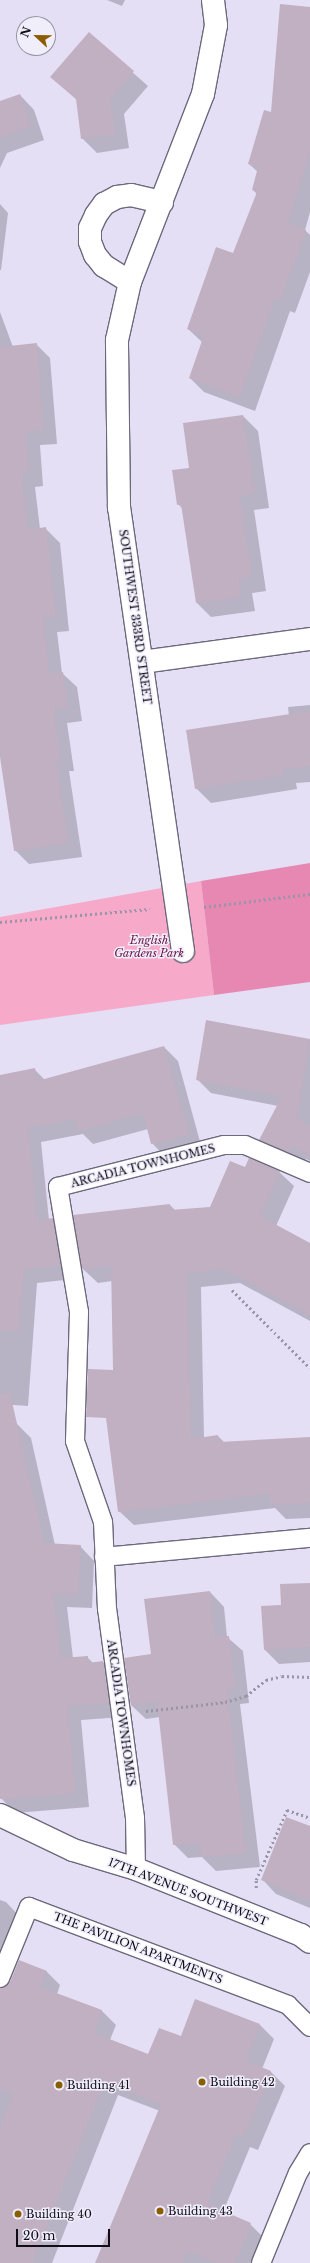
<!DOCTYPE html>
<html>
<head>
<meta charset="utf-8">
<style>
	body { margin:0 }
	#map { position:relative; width:310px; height:2263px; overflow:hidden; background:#e5dff6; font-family:"Libre Baskerville",serif }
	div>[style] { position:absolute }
	.green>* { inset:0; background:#f6a9c9 }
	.forest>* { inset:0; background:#e788b2 }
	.shadow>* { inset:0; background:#0003 }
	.building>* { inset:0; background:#c1b0c2 }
	.path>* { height:2.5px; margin-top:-1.25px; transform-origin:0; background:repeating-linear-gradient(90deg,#9994a6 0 2px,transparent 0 5px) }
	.roads { filter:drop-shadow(1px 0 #6d697d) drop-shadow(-1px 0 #6d697d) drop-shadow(0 1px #6d697d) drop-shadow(0 -1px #6d697d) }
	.lane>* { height:18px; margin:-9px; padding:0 9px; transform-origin:9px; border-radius:9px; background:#fff }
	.street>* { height:22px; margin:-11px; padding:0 11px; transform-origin:11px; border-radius:11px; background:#fff }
	.dots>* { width:11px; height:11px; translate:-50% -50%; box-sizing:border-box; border:2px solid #f1eefc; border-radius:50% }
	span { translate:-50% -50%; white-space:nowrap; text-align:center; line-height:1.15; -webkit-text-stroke:3px #f1eefc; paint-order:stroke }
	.street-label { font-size:11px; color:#0f0d15 }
	.park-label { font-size:11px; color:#681441; font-style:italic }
	.poi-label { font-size:11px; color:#0f0d15 }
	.left { translate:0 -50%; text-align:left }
	.north { position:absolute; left:16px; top:16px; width:40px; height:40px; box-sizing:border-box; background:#f1eefc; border:1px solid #9794a0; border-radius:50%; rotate:292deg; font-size:11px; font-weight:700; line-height:16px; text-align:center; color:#0f0d15 }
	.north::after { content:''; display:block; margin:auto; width:14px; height:18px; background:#895d00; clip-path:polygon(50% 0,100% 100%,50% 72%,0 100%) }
	.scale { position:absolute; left:16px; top:2229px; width:94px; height:18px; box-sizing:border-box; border:2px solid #0f0d15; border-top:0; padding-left:5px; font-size:12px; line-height:14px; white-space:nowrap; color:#0f0d15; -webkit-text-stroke:3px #f1eefc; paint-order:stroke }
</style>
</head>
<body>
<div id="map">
	<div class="green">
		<div style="clip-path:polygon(201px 881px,214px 995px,0 1025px,0 917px)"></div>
	</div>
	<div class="forest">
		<div style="clip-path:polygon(310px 863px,310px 982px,214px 995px,201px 881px)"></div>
	</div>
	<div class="shadow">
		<div style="clip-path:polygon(107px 0,125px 0,122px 6px)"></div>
		<div style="clip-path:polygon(310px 8px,310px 212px,305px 230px,310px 235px,310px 272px,295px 313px,290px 311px,255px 411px,204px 392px,190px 378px,202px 342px,188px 329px,234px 255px,257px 194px,253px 190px,258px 172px,249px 164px,272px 114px)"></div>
		<div style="clip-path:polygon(89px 34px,148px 86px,124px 114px,129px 148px,97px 153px,82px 138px,78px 101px,52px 77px)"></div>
		<div style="clip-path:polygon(20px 95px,34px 110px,44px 140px,7px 153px,0 168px,0 102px)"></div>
		<div style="clip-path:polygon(0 204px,8px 213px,1px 270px,0 270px)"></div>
		<div style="clip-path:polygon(0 312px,13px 347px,36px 344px,50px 358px,57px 444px,40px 445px,43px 486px,35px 487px,40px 529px,45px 528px,60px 543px,69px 631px,57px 632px,62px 673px,77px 687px,82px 721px,67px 723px,74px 771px,69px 771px,82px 857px,29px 864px,15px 850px,0 750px)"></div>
		<div style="clip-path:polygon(243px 416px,258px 431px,269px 508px,254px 510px,266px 591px,252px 593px,255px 611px,211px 617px,197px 603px,183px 509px,178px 504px,191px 469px)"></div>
		<div style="clip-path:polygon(310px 705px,310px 782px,296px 783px,297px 789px,211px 803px,196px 788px,289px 716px,288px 707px)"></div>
		<div style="clip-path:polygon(207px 1021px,310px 1040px,310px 1161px,306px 1159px,303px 1166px,274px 1154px,260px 1140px,278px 1106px,211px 1093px,197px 1079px)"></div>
		<div style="clip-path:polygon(164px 1047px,178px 1061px,202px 1149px,166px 1158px,152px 1143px,148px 1129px,93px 1144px,83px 1134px,41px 1142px,49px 1220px,52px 1219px,66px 1233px,74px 1279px,37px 1283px,28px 1406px,0 1404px,0 1076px,34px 1069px,45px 1080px)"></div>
		<div style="clip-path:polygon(245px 1169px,279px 1172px,294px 1186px,276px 1226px,310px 1244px,310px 1321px,240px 1283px,201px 1287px,204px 1438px,218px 1436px,225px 1443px,310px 1438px,310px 1518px,286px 1519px,275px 1508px,134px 1525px,119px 1511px,112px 1281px,98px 1283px,83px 1269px,75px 1216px,170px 1205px,176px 1211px,211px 1208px)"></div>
		<div style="clip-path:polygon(17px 1424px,31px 1438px,55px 1545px,80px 1546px,94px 1561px,92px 1608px,67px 1607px,73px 1658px,87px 1657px,94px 1664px,103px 1662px,117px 1677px,123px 1717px,81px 1720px,89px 1807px,15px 1813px,1px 1798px,0 1427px)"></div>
		<div style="clip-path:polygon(310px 1584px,310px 1662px,279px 1664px,265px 1650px,282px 1606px)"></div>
		<div style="clip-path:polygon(210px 1592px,224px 1607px,227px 1637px,243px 1651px,249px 1703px,240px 1704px,260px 1867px,216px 1871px,202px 1857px,188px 1858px,174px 1844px,160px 1717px,146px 1719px,131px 1705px,125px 1659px,152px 1655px)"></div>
		<div style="clip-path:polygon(310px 1827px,310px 1908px,276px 1894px,262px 1879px)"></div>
		<div style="clip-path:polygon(0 1900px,6px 1902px,20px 1917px,0 1960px)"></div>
		<div style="clip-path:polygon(46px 1971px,60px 1985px,57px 1994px,102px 2011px,116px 2025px,110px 2040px,149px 2055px,182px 2038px,196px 2000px,260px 2025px,274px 2039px,262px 2069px,271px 2072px,285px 2086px,258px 2150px,250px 2147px,223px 2212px,250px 2224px,264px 2238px,254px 2263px,97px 2263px,160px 2111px,118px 2095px,52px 2263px,0 2263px,0 2006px)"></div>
	</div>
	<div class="building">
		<div style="clip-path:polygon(280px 4px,310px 7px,310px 150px,288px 223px,306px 230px,281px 299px,275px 297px,240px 397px,189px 378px,204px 335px,187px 329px,216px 247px,233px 253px,257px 192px,252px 190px,258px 167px,248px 164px,264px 110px,271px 112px)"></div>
		<div style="clip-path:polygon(89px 32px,134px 71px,110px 99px,115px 134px,81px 139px,76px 99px,50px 77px)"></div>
		<div style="clip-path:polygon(20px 94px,31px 126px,0 137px,0 101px)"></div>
		<div style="clip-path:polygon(37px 343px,43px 430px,26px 431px,29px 473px,21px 473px,28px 530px,46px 527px,50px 562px,56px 617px,43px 618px,49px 673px,63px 672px,68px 707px,53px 709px,60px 757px,56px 758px,68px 843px,14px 851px,0 757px,0 347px)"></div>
		<div style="clip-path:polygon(243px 415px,255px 493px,240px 496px,252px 577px,239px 579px,241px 597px,196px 603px,181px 504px,177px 505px,172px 470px,189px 468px,183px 423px)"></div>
		<div style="clip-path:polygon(310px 711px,310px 766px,283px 769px,283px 775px,195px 789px,186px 730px)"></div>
		<div style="clip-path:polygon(206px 1020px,310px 1039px,297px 1119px,310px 1126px,310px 1155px,292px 1146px,289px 1152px,259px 1140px,282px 1096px,196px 1080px)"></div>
		<div style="clip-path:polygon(164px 1046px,189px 1135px,151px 1144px,143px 1113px,78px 1131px,75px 1119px,28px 1128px,37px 1220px,53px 1218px,61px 1265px,24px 1269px,19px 1330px,0 1330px,0 1075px,35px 1068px,37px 1081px)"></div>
		<div style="clip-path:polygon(249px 1158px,280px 1171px,260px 1216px,310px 1243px,310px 1315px,225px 1269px,187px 1273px,191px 1439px,218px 1435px,219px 1442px,310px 1437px,310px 1503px,271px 1505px,270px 1493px,118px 1512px,106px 1418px,86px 1417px,88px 1369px,113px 1370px,111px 1266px,82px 1269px,73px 1215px,170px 1204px,170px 1210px,210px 1207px,230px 1161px,245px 1167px)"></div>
		<div style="clip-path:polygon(10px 1393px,44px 1543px,81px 1545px,78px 1594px,53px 1593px,61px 1658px,88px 1656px,88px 1663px,103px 1661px,109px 1703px,68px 1706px,75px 1793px,0 1799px,0 1394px)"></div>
		<div style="clip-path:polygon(310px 1583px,310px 1647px,264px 1650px,261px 1606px,281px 1605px,280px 1584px)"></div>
		<div style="clip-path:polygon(210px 1591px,215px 1637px,229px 1636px,235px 1689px,227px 1690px,246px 1853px,201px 1857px,200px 1842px,173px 1845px,157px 1701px,131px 1705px,124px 1658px,151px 1654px,144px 1599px)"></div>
		<div style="clip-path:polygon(286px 1817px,310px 1826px,310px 1900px,261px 1880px)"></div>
		<div style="clip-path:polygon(19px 1960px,47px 1971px,40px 1987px,102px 2010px,94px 2033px,148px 2054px,159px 2028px,181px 2036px,195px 1999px,260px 2024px,246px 2061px,271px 2071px,244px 2136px,236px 2133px,207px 2204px,251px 2223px,235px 2263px,217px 2263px,188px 2251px,182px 2263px,95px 2263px,161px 2104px,104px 2082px,32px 2263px,0 2263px,0 2128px,13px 2094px,0 2089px,0 1988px,10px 1982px)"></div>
	</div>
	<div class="path">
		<div style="left:204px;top:907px;width:107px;rotate:-7deg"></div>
		<div style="left:0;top:922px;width:150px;rotate:-5deg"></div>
		<div style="left:232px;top:1290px;width:110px;rotate:45deg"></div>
		<div style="left:146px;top:1711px;width:80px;rotate:-6.5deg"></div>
		<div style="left:225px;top:1702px;width:22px;rotate:-16deg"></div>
		<div style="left:246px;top:1696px;width:26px;rotate:-39deg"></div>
		<div style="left:266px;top:1680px;width:16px;rotate:-14deg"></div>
		<div style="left:282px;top:1676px;width:28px;rotate:2deg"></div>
		<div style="left:256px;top:1888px;width:8px;rotate:-90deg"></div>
		<div style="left:256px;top:1880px;width:77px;rotate:-66.1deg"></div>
		<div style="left:287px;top:1810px;width:24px;rotate:19deg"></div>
	</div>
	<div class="roads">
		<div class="lane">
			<div style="left:104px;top:1557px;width:207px;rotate:-5.3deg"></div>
			<div style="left:136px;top:1869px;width:51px;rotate:-91.1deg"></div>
			<div style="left:135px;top:1818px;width:211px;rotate:-97.6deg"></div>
			<div style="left:107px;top:1609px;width:87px;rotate:-92.6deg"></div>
			<div style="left:103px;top:1522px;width:86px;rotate:-109.1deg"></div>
			<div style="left:75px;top:1441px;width:129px;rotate:-88.2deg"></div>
			<div style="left:79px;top:1312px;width:127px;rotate:-99.5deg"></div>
			<div style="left:58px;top:1187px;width:171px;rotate:-14.2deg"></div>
			<div style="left:224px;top:1145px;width:21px"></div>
			<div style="left:245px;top:1145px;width:71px;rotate:23.3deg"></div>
			<div style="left:0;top:1978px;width:77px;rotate:-67.8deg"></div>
			<div style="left:29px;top:1907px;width:277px;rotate:20.7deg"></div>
			<div style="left:288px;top:2005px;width:31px;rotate:45deg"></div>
			<div style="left:261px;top:2263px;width:97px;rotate:-67.7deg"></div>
			<div style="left:298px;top:2173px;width:23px;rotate:-59deg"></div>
		</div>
		<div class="street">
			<div style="left:130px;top:282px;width:31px;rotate:-148deg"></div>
			<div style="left:104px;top:266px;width:14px;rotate:-129deg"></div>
			<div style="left:95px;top:255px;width:14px;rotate:-111deg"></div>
			<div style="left:90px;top:242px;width:14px;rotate:-90deg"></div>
			<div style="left:90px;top:228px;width:14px;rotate:-65deg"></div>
			<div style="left:96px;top:215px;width:14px;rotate:-54deg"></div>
			<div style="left:104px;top:204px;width:15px;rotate:-28deg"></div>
			<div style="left:117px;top:197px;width:14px;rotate:-8deg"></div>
			<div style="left:131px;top:195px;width:32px;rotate:13deg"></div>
			<div style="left:142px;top:662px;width:170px;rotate:-7.8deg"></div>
			<div style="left:183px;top:951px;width:448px;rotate:-98.2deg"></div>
			<div style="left:119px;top:508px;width:168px;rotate:-90.7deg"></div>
			<div style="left:117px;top:340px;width:59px;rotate:-77.4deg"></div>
			<div style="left:130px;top:282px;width:202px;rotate:-68.8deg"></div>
			<div style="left:203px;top:94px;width:70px;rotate:-79.3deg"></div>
			<div style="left:216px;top:25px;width:25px;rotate:-97deg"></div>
			<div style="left:0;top:1815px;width:81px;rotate:25.6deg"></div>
			<div style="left:73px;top:1850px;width:66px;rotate:16.8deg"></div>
			<div style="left:136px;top:1869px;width:178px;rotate:21.8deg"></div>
			<div style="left:301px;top:1935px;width:11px;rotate:38deg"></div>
		</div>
	</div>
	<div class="dots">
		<div style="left:202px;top:2082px;background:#895d00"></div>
		<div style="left:59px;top:2085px;background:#895d00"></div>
		<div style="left:160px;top:2211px;background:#895d00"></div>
		<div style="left:18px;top:2214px;background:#895d00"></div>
	</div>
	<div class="street-label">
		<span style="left:135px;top:617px;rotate:82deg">SOUTHWEST 333RD STREET</span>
		<span style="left:143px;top:1166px;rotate:-14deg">ARCADIA TOWNHOMES</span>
		<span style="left:121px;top:1713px;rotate:82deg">ARCADIA TOWNHOMES</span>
		<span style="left:188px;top:1892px;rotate:21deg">17TH AVENUE SOUTHWEST</span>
		<span style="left:138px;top:1948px;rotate:21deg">THE PAVILION APARTMENTS</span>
	</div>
	<div class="park-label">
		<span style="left:149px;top:947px">English<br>Gardens Park</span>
	</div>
	<div class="poi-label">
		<span class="left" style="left:210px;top:2082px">Building 42</span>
		<span class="left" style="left:67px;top:2085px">Building 41</span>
		<span class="left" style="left:168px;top:2211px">Building 43</span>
		<span class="left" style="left:26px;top:2214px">Building 40</span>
	</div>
	<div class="north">N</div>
	<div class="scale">20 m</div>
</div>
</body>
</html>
